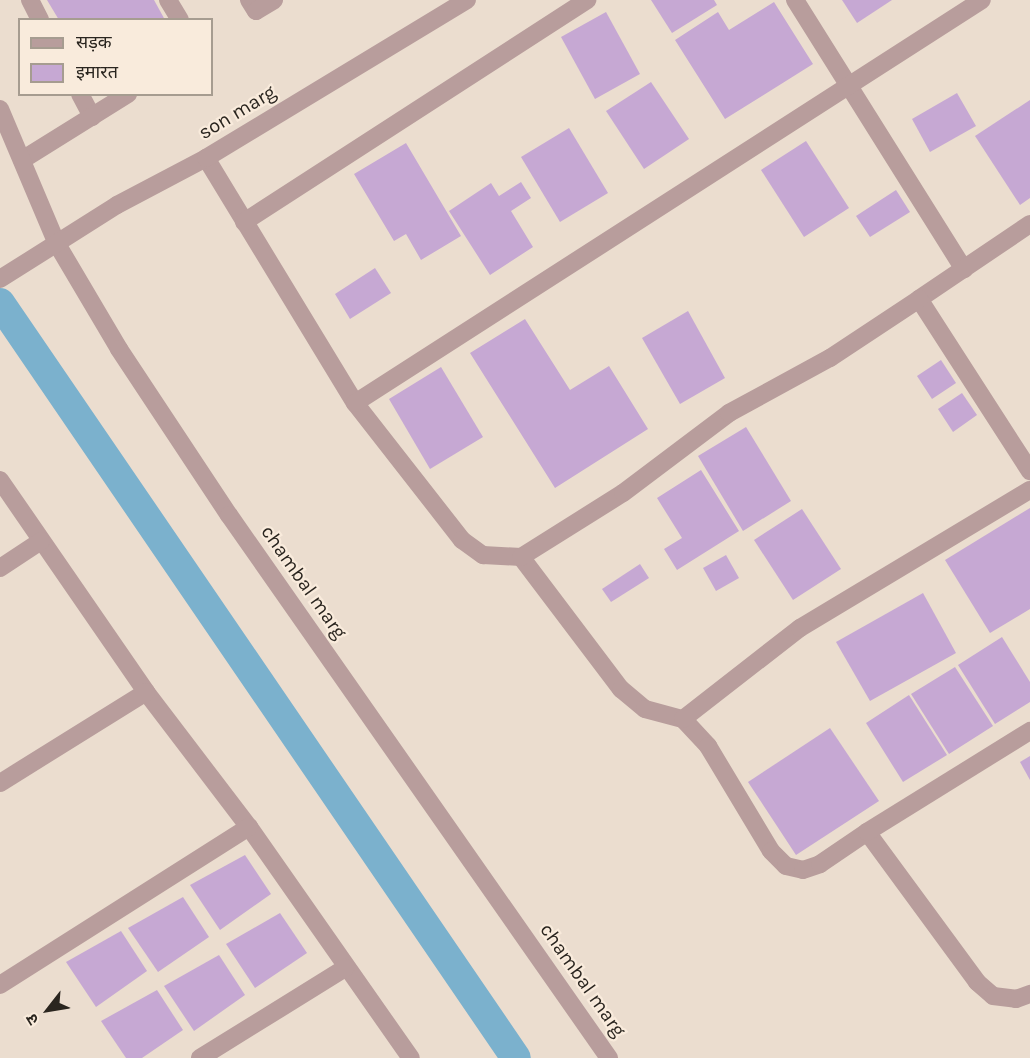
<!DOCTYPE html>
<html>
<head>
<meta charset="utf-8">
<style>
	body { margin:0 }
	#map { position:relative; width:1030px; height:1058px; overflow:hidden; background:#ebddcf; font-family:Karla,"Noto Sans Devanagari",sans-serif }
	div>[style] { position:absolute }
	.canal>* { height:30px; margin:-15px; padding:0 15px; transform-origin:15px; border-radius:15px; background:#7bb1cd }
	.building>* { inset:0; background:#c6a8d3 }
	.minor>* { height:18px; margin:-9px; padding:0 9px; transform-origin:9px; border-radius:9px; background:#b89d9c }
	.tertiary>* { height:18px; margin:-9px; padding:0 9px; transform-origin:9px; border-radius:9px; background:#b89d9c }
	span { translate:-50% -50%; white-space:nowrap; text-align:center; line-height:1.15; -webkit-text-stroke:4.5px #f9ebdc; paint-order:stroke }
	.street-label { font-size:20px; color:#2a251f }
	.legend { position:absolute; left:18px; top:18px; width:195px; height:78px; box-sizing:border-box; background:#f9ebdc; border:2px solid #a69c90; margin:0; padding:8px 10px; list-style:none; font-size:18px; color:#2a251f }
	.legend li { display:flex; align-items:center; gap:12px; height:30px }
	.legend b { width:30px; border:2px solid #a69c90 }
	.north { position:absolute; left:18px; top:980px; width:60px; height:60px; -webkit-text-stroke:4px #f9ebdc; paint-order:stroke; rotate:239deg; font-size:16px; font-weight:700; line-height:24px; text-align:center; color:#2a251f }
	.north::after { content:''; display:block; margin:auto; width:21px; height:27px; background:#2a251f; clip-path:polygon(50% 0,100% 100%,50% 72%,0 100%) }
</style>
</head>
<body>
<div id="map">
	<div class="canal">
		<div style="left:0;top:303px;width:914px;rotate:55.65deg"></div>
	</div>
	<div class="building">
		<div style="clip-path:polygon(47px 0,154px 0,165px 20px,59px 20px)"></div>
		<div style="clip-path:polygon(651px 0,714px 0,717px 5px,672px 33px)"></div>
		<div style="clip-path:polygon(842px 0,892px 0,857px 23px)"></div>
		<div style="clip-path:polygon(774px 2px,813px 64px,725px 119px,675px 40px,718px 12px,729px 30px)"></div>
		<div style="clip-path:polygon(606px 12px,640px 74px,595px 99px,561px 37px)"></div>
		<div style="clip-path:polygon(651px 82px,689px 139px,644px 169px,606px 111px)"></div>
		<div style="clip-path:polygon(957px 93px,976px 126px,930px 152px,912px 119px)"></div>
		<div style="clip-path:polygon(1030px 100px,1030px 198px,1020px 205px,975px 136px)"></div>
		<div style="clip-path:polygon(569px 128px,608px 193px,560px 222px,521px 157px)"></div>
		<div style="clip-path:polygon(806px 141px,849px 208px,804px 237px,761px 170px)"></div>
		<div style="clip-path:polygon(406px 143px,461px 236px,421px 260px,406px 234px,394px 241px,354px 174px)"></div>
		<div style="clip-path:polygon(521px 182px,531px 198px,511px 211px,533px 247px,490px 275px,449px 211px,491px 183px,499px 196px)"></div>
		<div style="clip-path:polygon(896px 190px,910px 212px,870px 237px,856px 216px)"></div>
		<div style="clip-path:polygon(375px 268px,391px 293px,350px 319px,335px 294px)"></div>
		<div style="clip-path:polygon(688px 311px,725px 378px,680px 404px,642px 338px)"></div>
		<div style="clip-path:polygon(525px 319px,570px 390px,609px 366px,648px 429px,555px 488px,470px 353px)"></div>
		<div style="clip-path:polygon(941px 360px,956px 383px,932px 399px,917px 376px)"></div>
		<div style="clip-path:polygon(441px 367px,483px 437px,430px 469px,389px 399px)"></div>
		<div style="clip-path:polygon(962px 393px,977px 415px,953px 432px,938px 409px)"></div>
		<div style="clip-path:polygon(746px 427px,791px 501px,743px 531px,698px 456px)"></div>
		<div style="clip-path:polygon(701px 470px,739px 531px,677px 570px,664px 549px,682px 538px,657px 498px)"></div>
		<div style="clip-path:polygon(1030px 508px,1030px 609px,990px 633px,945px 560px)"></div>
		<div style="clip-path:polygon(802px 509px,841px 569px,793px 600px,754px 540px)"></div>
		<div style="clip-path:polygon(726px 555px,739px 578px,716px 591px,703px 568px)"></div>
		<div style="clip-path:polygon(640px 564px,649px 578px,611px 602px,602px 589px)"></div>
		<div style="clip-path:polygon(923px 593px,956px 653px,870px 701px,836px 642px)"></div>
		<div style="clip-path:polygon(1002px 637px,1030px 682px,1030px 702px,995px 724px,958px 665px)"></div>
		<div style="clip-path:polygon(955px 667px,993px 726px,949px 754px,911px 694px)"></div>
		<div style="clip-path:polygon(909px 695px,947px 755px,903px 782px,866px 723px)"></div>
		<div style="clip-path:polygon(830px 728px,879px 801px,796px 855px,748px 782px)"></div>
		<div style="clip-path:polygon(1030px 756px,1030px 780px,1020px 762px)"></div>
		<div style="clip-path:polygon(245px 855px,271px 894px,220px 930px,190px 885px)"></div>
		<div style="clip-path:polygon(183px 897px,209px 937px,158px 972px,128px 928px)"></div>
		<div style="clip-path:polygon(280px 913px,307px 953px,255px 988px,226px 944px)"></div>
		<div style="clip-path:polygon(121px 931px,147px 971px,96px 1007px,66px 962px)"></div>
		<div style="clip-path:polygon(219px 955px,245px 995px,194px 1031px,164px 986px)"></div>
		<div style="clip-path:polygon(157px 990px,183px 1030px,142px 1058px,126px 1058px,101px 1021px)"></div>
	</div>
	<div class="minor">
		<div style="left:30px;top:0;width:22px;rotate:63deg"></div>
		<div style="left:168px;top:0;width:23px;rotate:59deg"></div>
		<div style="left:249px;top:0;width:13px;rotate:58deg"></div>
		<div style="left:256px;top:11px;width:21px;rotate:-31deg"></div>
		<div style="left:795px;top:0;width:318px;rotate:57.9deg"></div>
		<div style="left:80px;top:94px;width:26px;rotate:62deg"></div>
		<div style="left:206px;top:158px;width:287px;rotate:58.7deg"></div>
		<div style="left:355px;top:403px;width:174px;rotate:52deg"></div>
		<div style="left:462px;top:540px;width:26px;rotate:36deg"></div>
		<div style="left:483px;top:555px;width:38px;rotate:3deg"></div>
		<div style="left:521px;top:557px;width:166px;rotate:52.9deg"></div>
		<div style="left:621px;top:689px;width:31px;rotate:40deg"></div>
		<div style="left:645px;top:709px;width:39px;rotate:15deg"></div>
		<div style="left:683px;top:719px;width:37px;rotate:47deg"></div>
		<div style="left:708px;top:746px;width:122px;rotate:59deg"></div>
		<div style="left:771px;top:851px;width:21px;rotate:45deg"></div>
		<div style="left:786px;top:866px;width:17px;rotate:13deg"></div>
		<div style="left:803px;top:870px;width:18px;rotate:-19deg"></div>
		<div style="left:820px;top:864px;width:57px;rotate:-34.2deg"></div>
		<div style="left:867px;top:832px;width:186px;rotate:53.7deg"></div>
		<div style="left:977px;top:982px;width:21px;rotate:41deg"></div>
		<div style="left:993px;top:996px;width:23px;rotate:7deg"></div>
		<div style="left:1016px;top:999px;width:15px;rotate:-20deg"></div>
		<div style="left:22px;top:160px;width:125px;rotate:-31.9deg"></div>
		<div style="left:244px;top:222px;width:409px;rotate:-32.9deg"></div>
		<div style="left:1030px;top:224px;width:134px;rotate:146deg"></div>
		<div style="left:919px;top:299px;width:205px;rotate:57.2deg"></div>
		<div style="left:355px;top:403px;width:745px;rotate:-32.73deg"></div>
		<div style="left:0;top:480px;width:257px;rotate:55.4deg"></div>
		<div style="left:146px;top:692px;width:170px;rotate:52.7deg"></div>
		<div style="left:249px;top:827px;width:282px;rotate:55deg"></div>
		<div style="left:521px;top:557px;width:120px;rotate:-32.1deg"></div>
		<div style="left:623px;top:493px;width:133px;rotate:-37deg"></div>
		<div style="left:729px;top:413px;width:115px;rotate:-28.6deg"></div>
		<div style="left:830px;top:358px;width:107px;rotate:-33.5deg"></div>
		<div style="left:0;top:568px;width:49px;rotate:-33.4deg"></div>
		<div style="left:683px;top:719px;width:148px;rotate:-37.9deg"></div>
		<div style="left:800px;top:628px;width:268px;rotate:-31deg"></div>
		<div style="left:0;top:783px;width:172px;rotate:-31.9deg"></div>
		<div style="left:867px;top:832px;width:192px;rotate:-31.8deg"></div>
		<div style="left:0;top:985px;width:295px;rotate:-32.4deg"></div>
		<div style="left:200px;top:1058px;width:171px;rotate:-31.8deg"></div>
	</div>
	<div class="tertiary">
		<div style="left:0;top:109px;width:147px;rotate:67.1deg"></div>
		<div style="left:57px;top:244px;width:122px;rotate:59.4deg"></div>
		<div style="left:119px;top:349px;width:199px;rotate:56.5deg"></div>
		<div style="left:229px;top:515px;width:663px;rotate:55.02deg"></div>
		<div style="left:0;top:279px;width:138px;rotate:-32.3deg"></div>
		<div style="left:117px;top:205px;width:101px;rotate:-27.8deg"></div>
		<div style="left:206px;top:158px;width:305px;rotate:-31.2deg"></div>
	</div>
	<div class="street-label">
		<span style="left:237px;top:112px;rotate:-31deg">son marg</span>
		<span style="left:304px;top:582px;rotate:55deg">chambal marg</span>
		<span style="left:583px;top:980px;rotate:55deg">chambal marg</span>
	</div>
	<ul class="legend">
	<li><b style="height:8px;background:#b89d9c"></b>सड़क</li>
	<li><b style="height:16px;background:#c6a8d3"></b>इमारत</li>
	</ul>
	<div class="north">उ</div>
</div>
</body>
</html>
